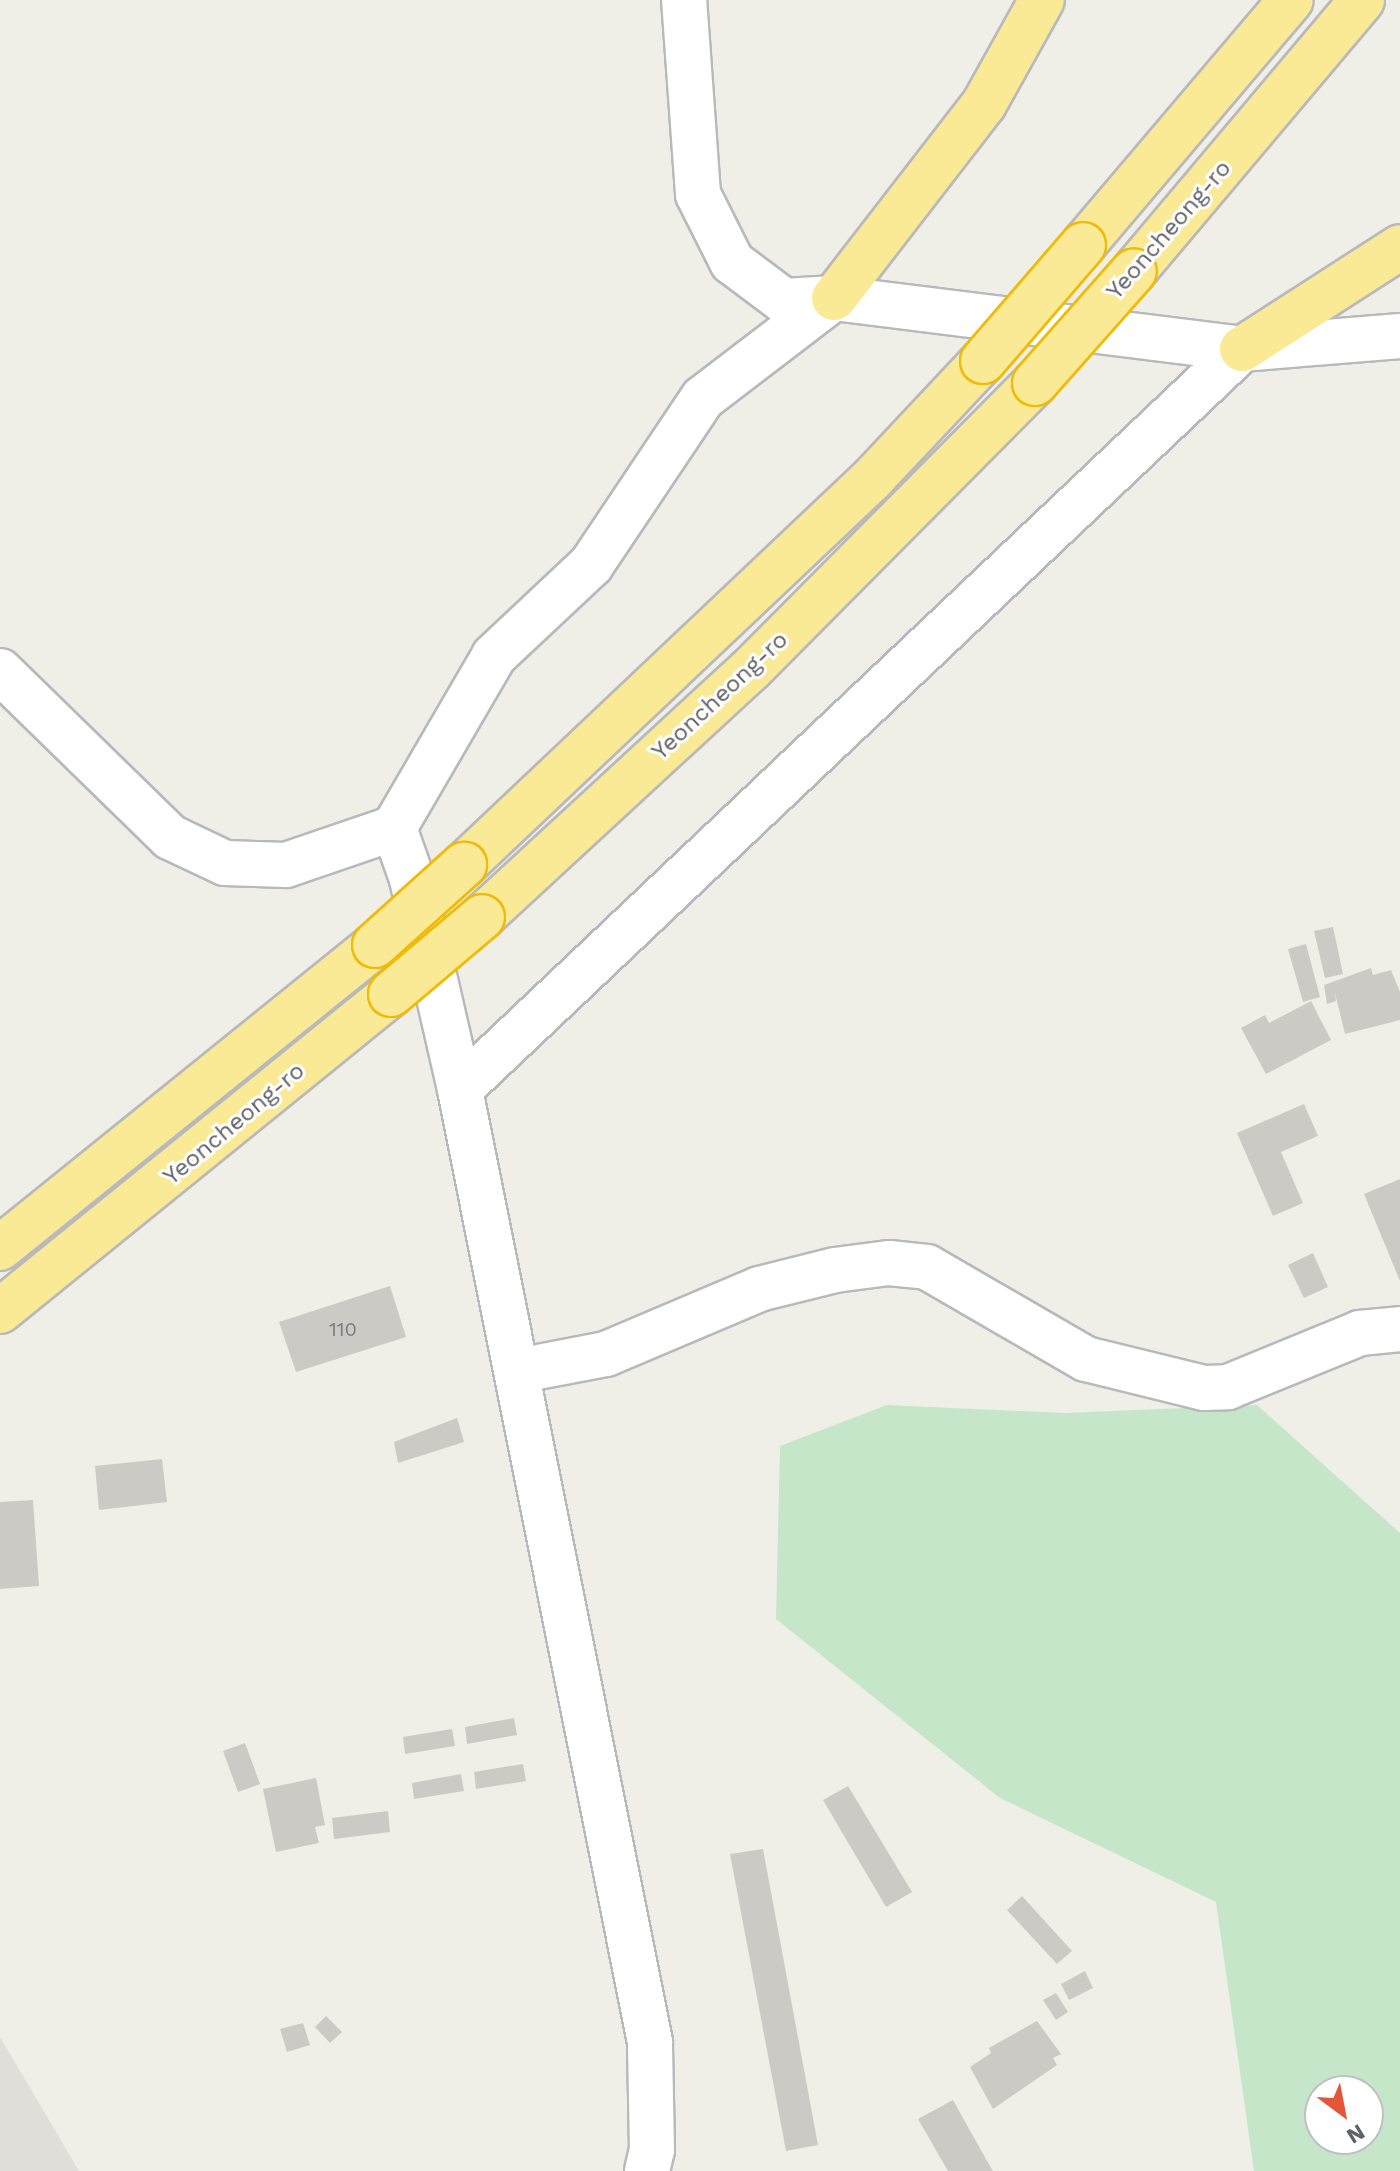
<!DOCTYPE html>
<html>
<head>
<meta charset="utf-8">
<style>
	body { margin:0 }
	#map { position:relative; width:1400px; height:2171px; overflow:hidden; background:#f0efe7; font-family:"Work Sans",sans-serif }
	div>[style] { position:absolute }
	.industrial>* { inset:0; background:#dfded9 }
	.green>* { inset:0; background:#c5e6c8 }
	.building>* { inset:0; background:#cccac4 }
	.roads { filter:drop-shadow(2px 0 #b7b9bd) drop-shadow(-2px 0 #b7b9bd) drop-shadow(0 2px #b7b9bd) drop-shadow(0 -2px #b7b9bd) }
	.minor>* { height:44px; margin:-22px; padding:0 22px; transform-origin:22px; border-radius:22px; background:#fff }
	.highway>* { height:44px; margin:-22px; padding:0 22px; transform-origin:22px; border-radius:22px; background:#fae995 }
	.bridges { filter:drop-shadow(2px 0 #f0bb08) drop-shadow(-2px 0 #f0bb08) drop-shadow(0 2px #f0bb08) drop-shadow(0 -2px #f0bb08) }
	.highway-bridge>* { height:44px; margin:-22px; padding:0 22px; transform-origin:22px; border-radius:22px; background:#fae995 }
	span { translate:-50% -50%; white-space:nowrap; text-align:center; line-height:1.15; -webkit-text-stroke:6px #fff; paint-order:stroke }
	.number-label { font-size:20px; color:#7a7c7e }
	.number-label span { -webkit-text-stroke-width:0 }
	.street-label { font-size:24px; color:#5f6267 }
	.north { position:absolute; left:1304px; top:2075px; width:80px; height:80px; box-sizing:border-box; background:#fff; border:2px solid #bfc0c2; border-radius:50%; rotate:148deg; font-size:22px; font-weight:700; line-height:32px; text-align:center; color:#5f6267 }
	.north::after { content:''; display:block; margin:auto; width:28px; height:36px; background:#e4563a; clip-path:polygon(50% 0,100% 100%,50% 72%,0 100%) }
</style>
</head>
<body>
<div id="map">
	<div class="industrial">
		<div style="clip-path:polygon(0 2037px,79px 2171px,0 2171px)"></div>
	</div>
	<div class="green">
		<div style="clip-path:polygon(evenodd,887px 1405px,1065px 1413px,1257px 1405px,1400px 1533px,1400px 2171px,1254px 2171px,1216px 1902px,1000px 1798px,776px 1619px,780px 1446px,887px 1405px,1320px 2091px,1368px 2091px,1368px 2139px,1320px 2139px,1320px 2091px)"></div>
	</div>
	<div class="building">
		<div style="clip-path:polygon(1333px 927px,1343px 974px,1325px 978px,1314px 931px)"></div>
		<div style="clip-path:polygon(1306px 944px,1320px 997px,1303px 1002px,1288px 949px)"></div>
		<div style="clip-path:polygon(1371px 968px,1373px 975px,1391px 970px,1400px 992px,1400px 1020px,1345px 1034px,1335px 993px,1336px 1001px,1327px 1004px,1324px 985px)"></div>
		<div style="clip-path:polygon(1311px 1001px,1331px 1040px,1266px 1074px,1241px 1028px,1265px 1015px,1269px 1023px)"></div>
		<div style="clip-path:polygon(1304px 1104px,1318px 1136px,1281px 1152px,1303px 1203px,1273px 1216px,1237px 1133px)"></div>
		<div style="clip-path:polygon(1400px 1179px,1400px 1281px,1364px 1194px)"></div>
		<div style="clip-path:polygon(1313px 1253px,1328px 1287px,1304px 1298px,1288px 1265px)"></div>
		<div style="clip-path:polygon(390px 1286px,406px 1337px,296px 1372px,279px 1322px)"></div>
		<div style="clip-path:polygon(457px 1418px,464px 1442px,398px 1463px,394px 1442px)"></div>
		<div style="clip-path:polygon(162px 1459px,167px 1502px,99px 1510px,95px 1466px)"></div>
		<div style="clip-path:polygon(33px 1500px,39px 1586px,0 1589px,0 1502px)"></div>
		<div style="clip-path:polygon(514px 1718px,517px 1735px,467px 1744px,465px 1727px)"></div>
		<div style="clip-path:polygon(452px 1729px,455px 1746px,405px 1754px,403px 1737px)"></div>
		<div style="clip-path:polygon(245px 1743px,260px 1784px,238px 1792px,223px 1751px)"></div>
		<div style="clip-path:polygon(523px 1764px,526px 1781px,476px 1789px,474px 1772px)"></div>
		<div style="clip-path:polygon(461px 1774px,464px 1791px,414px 1799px,412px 1783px)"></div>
		<div style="clip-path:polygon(316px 1778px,325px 1825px,315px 1827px,319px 1843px,276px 1852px,263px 1789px)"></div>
		<div style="clip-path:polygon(848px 1786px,912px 1892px,886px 1907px,823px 1800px)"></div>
		<div style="clip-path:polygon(388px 1811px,390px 1832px,334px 1839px,332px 1818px)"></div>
		<div style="clip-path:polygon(763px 1849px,818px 2145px,786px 2151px,730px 1854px)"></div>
		<div style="clip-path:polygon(1022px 1896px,1072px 1951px,1057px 1964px,1007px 1910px)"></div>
		<div style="clip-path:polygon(1085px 1971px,1093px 1988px,1069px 2000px,1061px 1984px)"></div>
		<div style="clip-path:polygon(1056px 1993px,1068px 2012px,1056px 2020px,1043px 2000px)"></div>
		<div style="clip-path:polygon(326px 2016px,342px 2032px,330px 2043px,315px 2027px)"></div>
		<div style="clip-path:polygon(1037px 2021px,1061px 2054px,1053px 2058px,1057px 2065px,993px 2109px,970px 2067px,991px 2053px,989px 2048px)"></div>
		<div style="clip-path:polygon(303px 2023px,310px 2045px,287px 2052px,280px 2029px)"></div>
		<div style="clip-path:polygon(953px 2100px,987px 2161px,993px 2171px,948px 2171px,918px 2119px)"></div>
	</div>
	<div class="roads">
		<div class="minor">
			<div style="left:834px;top:298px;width:411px;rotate:7.1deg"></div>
			<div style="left:1242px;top:349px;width:159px;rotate:-4.7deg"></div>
			<div style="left:0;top:671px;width:238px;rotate:44.3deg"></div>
			<div style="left:170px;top:837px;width:61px;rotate:25.3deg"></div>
			<div style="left:225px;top:863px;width:61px;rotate:1.9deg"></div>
			<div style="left:286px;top:865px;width:114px;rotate:-18.9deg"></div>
			<div style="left:460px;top:1089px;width:1077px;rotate:-43.42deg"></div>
			<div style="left:517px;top:1371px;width:91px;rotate:-10.8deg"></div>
			<div style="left:606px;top:1354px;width:166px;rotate:-23deg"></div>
			<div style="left:759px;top:1289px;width:78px;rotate:-14deg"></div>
			<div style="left:835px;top:1270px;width:54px;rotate:-7.4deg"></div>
			<div style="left:889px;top:1263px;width:38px;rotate:6deg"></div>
			<div style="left:927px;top:1267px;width:184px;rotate:30.1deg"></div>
			<div style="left:1086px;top:1359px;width:122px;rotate:13.8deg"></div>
			<div style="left:1204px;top:1388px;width:24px;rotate:-2deg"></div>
			<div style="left:1228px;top:1387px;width:143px;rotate:-22.2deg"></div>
			<div style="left:1360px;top:1333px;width:40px;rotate:-5.7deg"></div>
			<div style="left:647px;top:2171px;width:22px;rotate:-77deg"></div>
			<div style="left:652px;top:2150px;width:108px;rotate:-91.1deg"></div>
			<div style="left:650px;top:2042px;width:972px;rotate:-101.28deg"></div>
			<div style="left:460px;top:1089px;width:215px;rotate:-102.9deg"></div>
			<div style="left:412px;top:879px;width:54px;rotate:-109.4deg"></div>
			<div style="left:394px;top:828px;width:199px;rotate:-59.8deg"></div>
			<div style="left:494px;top:656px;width:133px;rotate:-43.2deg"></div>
			<div style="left:591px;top:565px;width:201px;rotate:-56.2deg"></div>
			<div style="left:703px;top:398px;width:165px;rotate:-37.4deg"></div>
			<div style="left:834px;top:298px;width:50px;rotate:176.6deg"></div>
			<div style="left:784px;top:301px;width:65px;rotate:-143.1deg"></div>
			<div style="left:732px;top:262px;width:76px;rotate:-116.6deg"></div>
			<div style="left:698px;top:194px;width:195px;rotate:-94.1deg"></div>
		</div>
		<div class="highway">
			<div style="left:1083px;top:245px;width:321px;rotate:-49.7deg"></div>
			<div style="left:1134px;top:271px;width:354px;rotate:-49.9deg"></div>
			<div style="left:834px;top:298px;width:245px;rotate:-52.3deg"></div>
			<div style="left:984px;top:104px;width:119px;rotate:-60.9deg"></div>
			<div style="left:1242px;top:349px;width:188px;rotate:-32.8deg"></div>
			<div style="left:464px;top:865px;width:562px;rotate:-43.41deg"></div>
			<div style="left:872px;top:479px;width:162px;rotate:-46.8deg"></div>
			<div style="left:482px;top:917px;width:366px;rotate:-42.7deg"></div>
			<div style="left:751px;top:669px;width:403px;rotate:-45.2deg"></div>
			<div style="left:0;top:1248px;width:482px;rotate:-38.9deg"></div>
			<div style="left:0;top:1311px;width:503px;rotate:-39.03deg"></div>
		</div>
	</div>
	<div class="bridges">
		<div class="highway-bridge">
			<div style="left:983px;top:361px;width:153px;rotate:-49.2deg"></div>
			<div style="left:1035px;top:383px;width:149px;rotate:-48.5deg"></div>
			<div style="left:375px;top:945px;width:120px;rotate:-42deg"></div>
			<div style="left:391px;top:994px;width:119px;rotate:-40.2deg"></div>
		</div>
	</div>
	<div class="number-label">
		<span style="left:343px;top:1329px">110</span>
	</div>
	<div class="street-label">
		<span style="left:1169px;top:230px;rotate:-49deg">Yeoncheong-ro</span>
		<span style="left:720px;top:696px;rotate:-43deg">Yeoncheong-ro</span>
		<span style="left:234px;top:1124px;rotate:-40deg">Yeoncheong-ro</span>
	</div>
	<div class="north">N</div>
</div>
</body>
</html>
